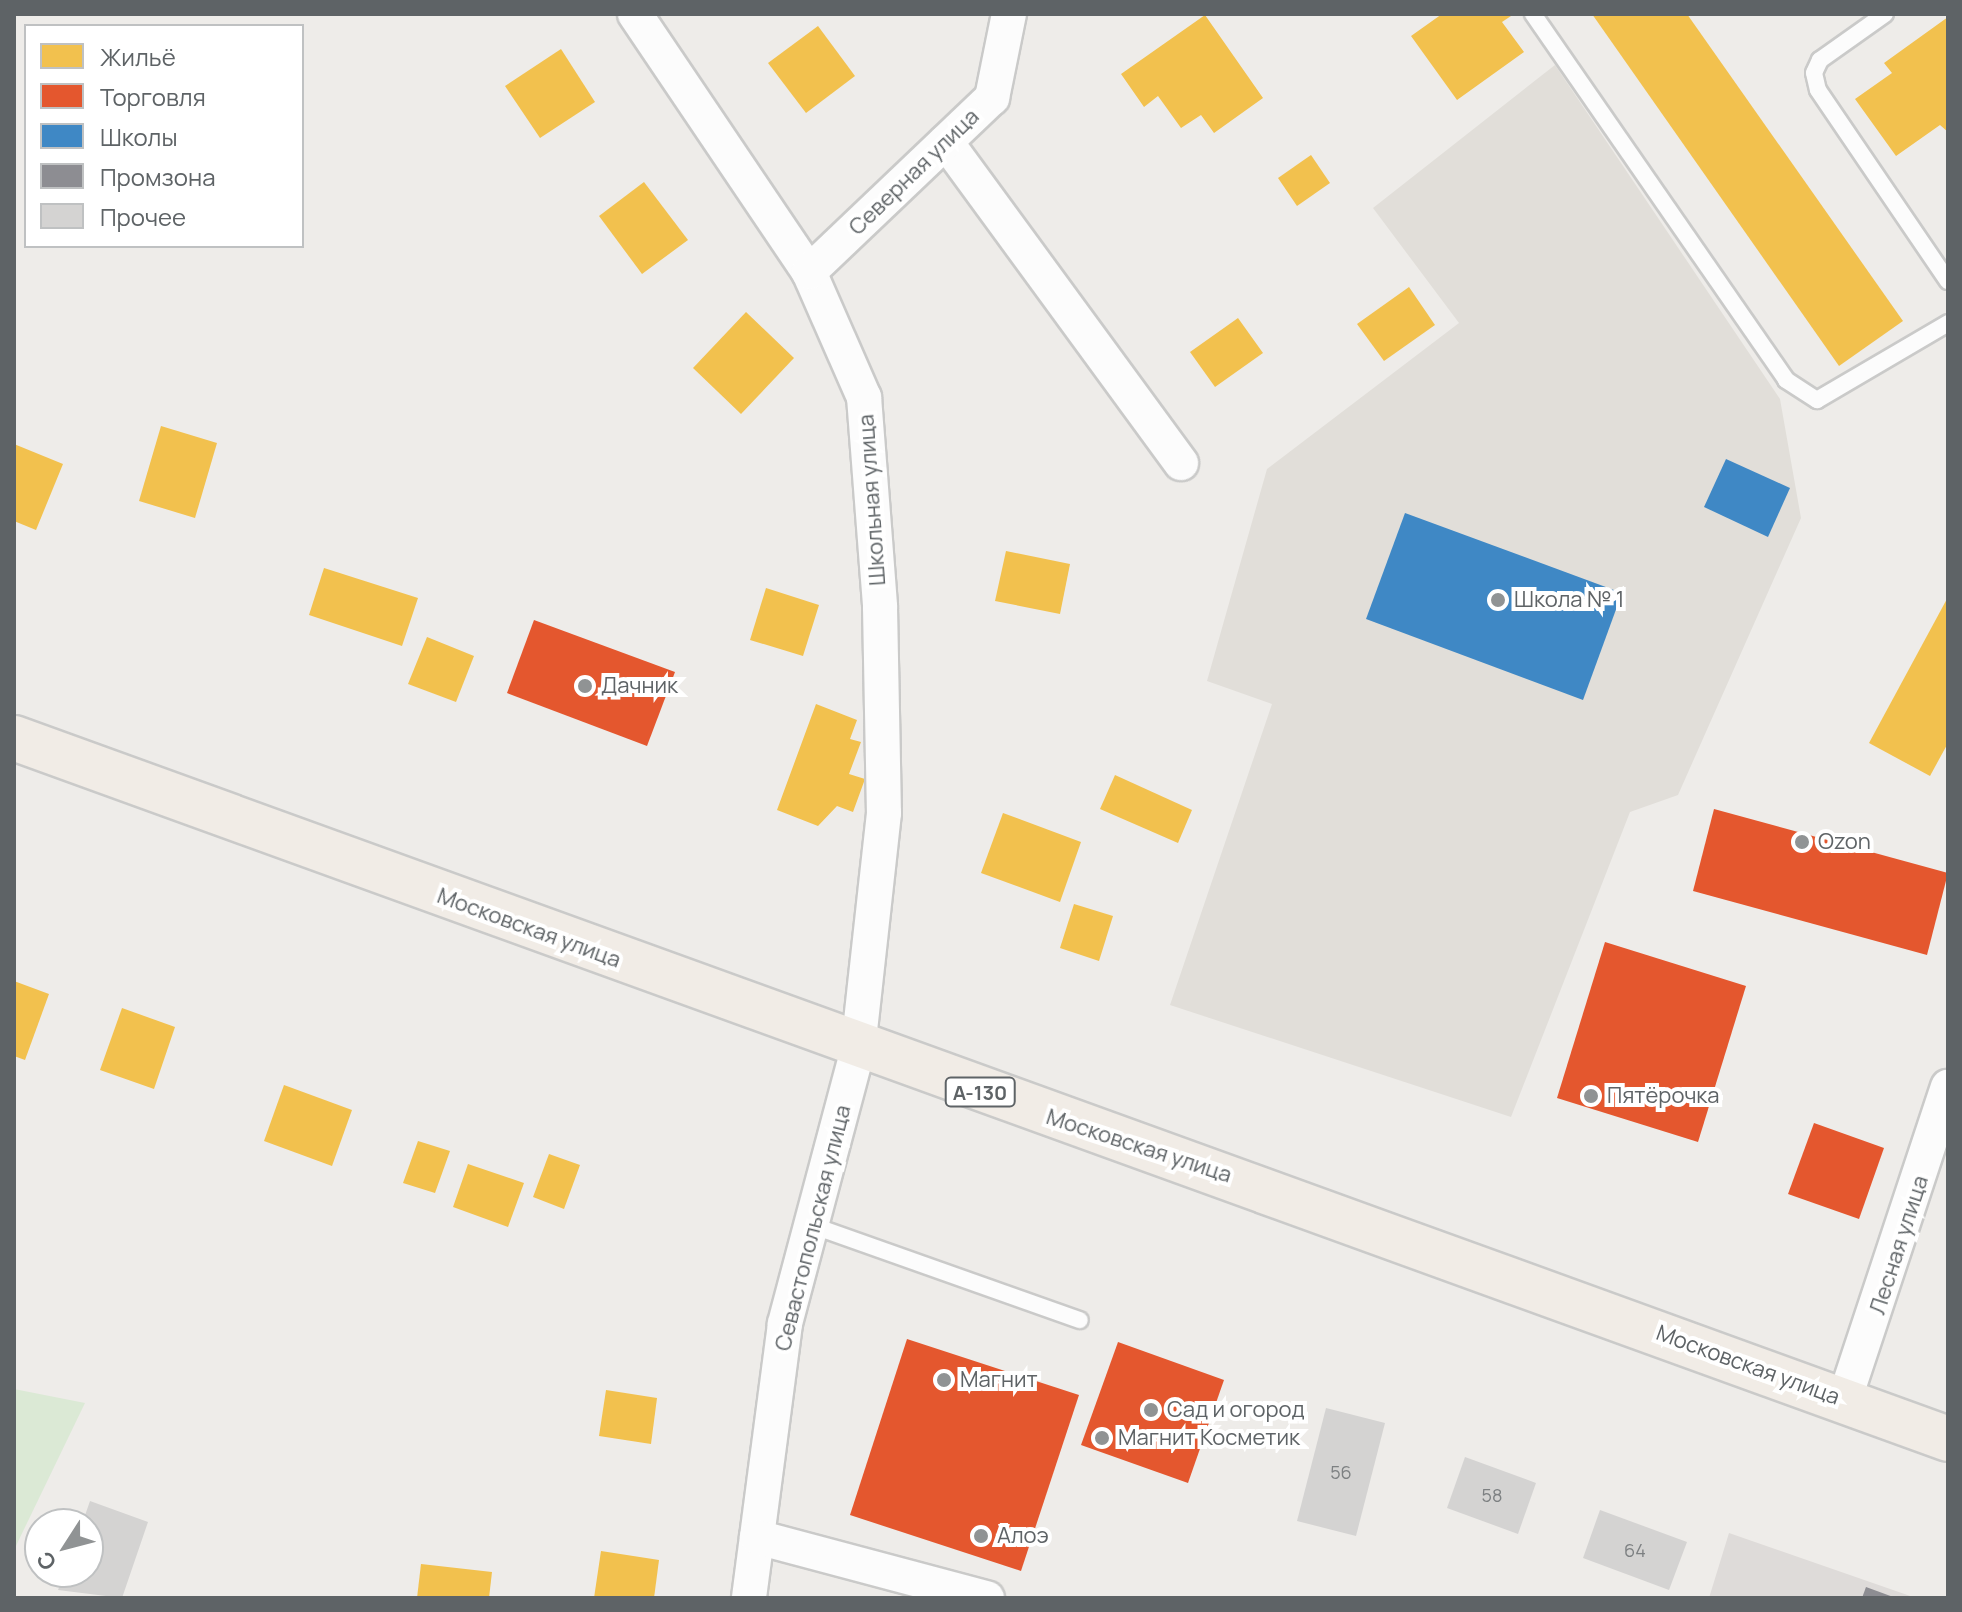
<!DOCTYPE html>
<html>
<head>
<meta charset="utf-8">
<style>
	body { margin:0 }
	#map { position:relative; width:1962px; height:1612px; overflow:hidden; background:#eeece9; font-family:Manrope,sans-serif }
	div>[style] { position:absolute }
	.industrial>* { inset:0; background:#dedbd9 }
	.education>* { inset:0; background:#e1ded9 }
	.green>* { inset:0; background:#dbe9d5 }
	.homes>* { inset:0; background:#f2c14e }
	.shops>* { inset:0; background:#e4572e }
	.schools>* { inset:0; background:#3f88c5 }
	.industry>* { inset:0; background:#8d8d92 }
	.building>* { inset:0; background:#d4d3d2 }
	.roads { filter:drop-shadow(2px 0 #cacac9) drop-shadow(-2px 0 #cacac9) drop-shadow(0 2px #cacac9) drop-shadow(0 -2px #cacac9) }
	.service>* { height:16px; margin:-8px; padding:0 8px; transform-origin:8px; border-radius:8px; background:#fcfcfc }
	.minor>* { height:34px; margin:-17px; padding:0 17px; transform-origin:17px; border-radius:17px; background:#fcfcfc }
	.trunk>* { height:44px; margin:-22px; padding:0 22px; transform-origin:22px; border-radius:22px; background:#f1ece6 }
	.dots>* { width:22px; height:22px; translate:-50% -50%; box-sizing:border-box; border:4px solid #fff; border-radius:50% }
	span { translate:-50% -50%; white-space:nowrap; text-align:center; line-height:1.15; -webkit-text-stroke:8px #fff; paint-order:stroke }
	.number-label { font-size:18px; color:#7d8082 }
	.number-label span { -webkit-text-stroke-width:0 }
	.shield-label span { padding:2px 6px; background:#fff; border:2px solid; border-radius:6px; -webkit-text-stroke-width:0 }
	.shield-label { font-size:20px; color:#5e6366; font-weight:700 }
	.street-label { font-size:22px; color:#5e6366 }
	.poi-label { font-size:22px; color:#5e6366 }
	.left { translate:0 -50%; text-align:left }
	.frame { position:absolute; inset:0; border:16px solid #5e6366; pointer-events:none }
	.legend { position:absolute; left:24px; top:24px; width:280px; height:224px; box-sizing:border-box; background:#fff; border:2px solid #bfc1c2; margin:0; padding:10px 14px; list-style:none; font-size:24px; color:#5e6366 }
	.legend li { display:flex; align-items:center; gap:16px; height:40px }
	.legend b { width:40px; border:2px solid #bfc1c2 }
	.north { position:absolute; left:24px; top:1508px; width:80px; height:80px; box-sizing:border-box; background:#fff; border:2px solid #bfc1c2; border-radius:50%; rotate:234deg; font-size:22px; font-weight:700; line-height:32px; text-align:center; color:#5e6366 }
	.north::after { content:''; display:block; margin:auto; width:28px; height:36px; background:#909394; clip-path:polygon(50% 0,100% 100%,50% 72%,0 100%) }
</style>
</head>
<body>
<div id="map">
	<div class="industrial">
		<div style="clip-path:polygon(1729px 1533px,1916px 1598px,1709px 1598px)"></div>
	</div>
	<div class="education">
		<div style="clip-path:polygon(1555px 65px,1780px 399px,1801px 518px,1678px 795px,1630px 812px,1511px 1117px,1170px 1005px,1272px 704px,1207px 681px,1267px 469px,1459px 323px,1373px 208px)"></div>
	</div>
	<div class="green">
		<div style="clip-path:polygon(14px 1389px,85px 1403px,14px 1550px)"></div>
	</div>
	<div class="homes">
		<div style="clip-path:polygon(1442px 14px,1514px 14px,1502px 22px,1524px 52px,1457px 100px,1411px 36px)"></div>
		<div style="clip-path:polygon(1592px 14px,1687px 14px,1903px 321px,1839px 366px)"></div>
		<div style="clip-path:polygon(1205px 15px,1263px 98px,1214px 133px,1201px 115px,1181px 128px,1158px 96px,1144px 107px,1121px 74px)"></div>
		<div style="clip-path:polygon(1948px 17px,1948px 132px,1940px 125px,1896px 156px,1855px 99px,1892px 73px,1884px 63px)"></div>
		<div style="clip-path:polygon(818px 26px,855px 76px,806px 113px,768px 63px)"></div>
		<div style="clip-path:polygon(561px 49px,595px 102px,540px 138px,505px 86px)"></div>
		<div style="clip-path:polygon(1311px 155px,1330px 183px,1297px 206px,1278px 178px)"></div>
		<div style="clip-path:polygon(644px 182px,688px 240px,642px 274px,599px 216px)"></div>
		<div style="clip-path:polygon(1409px 287px,1435px 325px,1384px 361px,1357px 324px)"></div>
		<div style="clip-path:polygon(746px 312px,794px 358px,741px 414px,693px 368px)"></div>
		<div style="clip-path:polygon(1238px 318px,1263px 353px,1215px 387px,1190px 352px)"></div>
		<div style="clip-path:polygon(161px 426px,217px 443px,195px 518px,139px 501px)"></div>
		<div style="clip-path:polygon(14px 444px,63px 464px,36px 530px,14px 521px)"></div>
		<div style="clip-path:polygon(1006px 551px,1070px 564px,1060px 614px,995px 601px)"></div>
		<div style="clip-path:polygon(324px 568px,418px 598px,402px 646px,309px 615px)"></div>
		<div style="clip-path:polygon(766px 588px,819px 605px,803px 656px,750px 640px)"></div>
		<div style="clip-path:polygon(1948px 597px,1948px 743px,1930px 776px,1869px 743px)"></div>
		<div style="clip-path:polygon(427px 637px,474px 656px,456px 702px,408px 684px)"></div>
		<div style="clip-path:polygon(816px 704px,857px 720px,850px 739px,861px 742px,849px 774px,865px 779px,853px 812px,837px 806px,818px 826px,777px 810px)"></div>
		<div style="clip-path:polygon(1115px 775px,1192px 810px,1178px 843px,1100px 809px)"></div>
		<div style="clip-path:polygon(1003px 813px,1081px 842px,1060px 902px,981px 873px)"></div>
		<div style="clip-path:polygon(1074px 904px,1113px 916px,1099px 961px,1060px 948px)"></div>
		<div style="clip-path:polygon(14px 981px,49px 994px,25px 1060px,14px 1056px)"></div>
		<div style="clip-path:polygon(122px 1008px,175px 1027px,154px 1089px,100px 1070px)"></div>
		<div style="clip-path:polygon(284px 1085px,352px 1110px,332px 1166px,264px 1141px)"></div>
		<div style="clip-path:polygon(418px 1141px,450px 1151px,435px 1193px,403px 1183px)"></div>
		<div style="clip-path:polygon(549px 1154px,580px 1165px,564px 1209px,533px 1197px)"></div>
		<div style="clip-path:polygon(468px 1164px,524px 1183px,508px 1227px,453px 1207px)"></div>
		<div style="clip-path:polygon(606px 1390px,657px 1398px,651px 1444px,599px 1436px)"></div>
		<div style="clip-path:polygon(601px 1551px,659px 1560px,654px 1598px,594px 1598px)"></div>
		<div style="clip-path:polygon(421px 1564px,492px 1572px,489px 1598px,417px 1598px)"></div>
	</div>
	<div class="shops">
		<div style="clip-path:polygon(534px 620px,675px 672px,647px 746px,507px 693px)"></div>
		<div style="clip-path:polygon(1714px 809px,1948px 873px,1927px 955px,1693px 891px)"></div>
		<div style="clip-path:polygon(1605px 942px,1746px 986px,1698px 1142px,1557px 1098px)"></div>
		<div style="clip-path:polygon(1814px 1123px,1884px 1148px,1859px 1219px,1788px 1194px)"></div>
		<div style="clip-path:polygon(907px 1339px,1079px 1395px,1021px 1571px,850px 1515px)"></div>
		<div style="clip-path:polygon(1118px 1342px,1224px 1380px,1188px 1483px,1081px 1445px)"></div>
	</div>
	<div class="schools">
		<div style="clip-path:polygon(1726px 459px,1790px 488px,1768px 537px,1704px 507px)"></div>
		<div style="clip-path:polygon(1405px 513px,1622px 593px,1583px 700px,1366px 619px)"></div>
	</div>
	<div class="industry">
		<div style="clip-path:polygon(1866px 1587px,1896px 1598px,1862px 1598px)"></div>
	</div>
	<div class="building">
		<div style="clip-path:polygon(1326px 1408px,1385px 1423px,1356px 1536px,1297px 1521px)"></div>
		<div style="clip-path:polygon(1465px 1457px,1536px 1483px,1518px 1534px,1447px 1508px)"></div>
		<div style="clip-path:polygon(90px 1501px,148px 1522px,122px 1598px,58px 1590px,65px 1572px,88px 1572px,88px 1524px,82px 1524px)"></div>
		<div style="clip-path:polygon(1600px 1510px,1687px 1542px,1669px 1590px,1583px 1558px)"></div>
	</div>
	<div class="roads">
		<div class="service">
			<div style="left:1533px;top:14px;width:445px;rotate:55.3deg"></div>
			<div style="left:1786px;top:380px;width:37px;rotate:33deg"></div>
			<div style="left:1817px;top:400px;width:152px;rotate:-30.4deg"></div>
			<div style="left:1885px;top:14px;width:80px;rotate:144.7deg"></div>
			<div style="left:1820px;top:60px;width:14px;rotate:115deg"></div>
			<div style="left:1814px;top:73px;width:17px;rotate:77deg"></div>
			<div style="left:1818px;top:90px;width:231px;rotate:55.8deg"></div>
			<div style="left:811px;top:1225px;width:285px;rotate:19.5deg"></div>
		</div>
		<div class="minor">
			<div style="left:635px;top:14px;width:311px;rotate:56deg"></div>
			<div style="left:809px;top:272px;width:137px;rotate:66.3deg"></div>
			<div style="left:864px;top:397px;width:211px;rotate:85.6deg"></div>
			<div style="left:880px;top:607px;width:206px;rotate:88.9deg"></div>
			<div style="left:884px;top:813px;width:237px;rotate:96.3deg"></div>
			<div style="left:858px;top:1049px;width:285px;rotate:104.9deg"></div>
			<div style="left:785px;top:1324px;width:276px;rotate:97.5deg"></div>
			<div style="left:946px;top:142px;width:398px;rotate:53.8deg"></div>
			<div style="left:809px;top:272px;width:253px;rotate:-43.6deg"></div>
			<div style="left:992px;top:98px;width:86px;rotate:-78.6deg"></div>
			<div style="left:1844px;top:1401px;width:331px;rotate:-71.7deg"></div>
			<div style="left:757px;top:1537px;width:238px;rotate:14.9deg"></div>
		</div>
		<div class="trunk">
			<div style="left:14px;top:738px;width:2057px;rotate:19.92deg"></div>
		</div>
	</div>
	<div class="dots">
		<div style="left:1498px;top:600px;background:#909394"></div>
		<div style="left:585px;top:686px;background:#909394"></div>
		<div style="left:1802px;top:842px;background:#909394"></div>
		<div style="left:1591px;top:1096px;background:#909394"></div>
		<div style="left:944px;top:1380px;background:#909394"></div>
		<div style="left:1151px;top:1410px;background:#909394"></div>
		<div style="left:1102px;top:1438px;background:#909394"></div>
		<div style="left:981px;top:1536px;background:#909394"></div>
	</div>
	<div class="number-label">
		<span style="left:1341px;top:1472px">56</span>
		<span style="left:1492px;top:1495px">58</span>
		<span style="left:1635px;top:1550px">64</span>
	</div>
	<div class="shield-label">
		<span style="left:980px;top:1092px">А-130</span>
	</div>
	<div class="street-label">
		<span style="left:914px;top:172px;rotate:-44deg">Северная улица</span>
		<span style="left:872px;top:500px;rotate:-94deg">Школьная улица</span>
		<span style="left:529px;top:928px;rotate:20deg">Московская улица</span>
		<span style="left:1139px;top:1146px;rotate:18deg">Московская улица</span>
		<span style="left:813px;top:1228px;rotate:-76deg">Севастопольская улица</span>
		<span style="left:1899px;top:1245px;rotate:-72deg">Лесная улица</span>
		<span style="left:1748px;top:1365px;rotate:20deg">Московская улица</span>
	</div>
	<div class="poi-label">
		<span class="left" style="left:1514px;top:600px">Школа № 1</span>
		<span class="left" style="left:601px;top:686px">Дачник</span>
		<span class="left" style="left:1818px;top:842px">Ozon</span>
		<span class="left" style="left:1607px;top:1096px">Пятёрочка</span>
		<span class="left" style="left:960px;top:1380px">Магнит</span>
		<span class="left" style="left:1167px;top:1410px">Сад и огород</span>
		<span class="left" style="left:1118px;top:1438px">Магнит Косметик</span>
		<span class="left" style="left:997px;top:1536px">Алоэ</span>
	</div>
	<div class="frame"></div>
	<ul class="legend">
	<li><b style="height:22px;background:#f2c14e"></b>Жильё</li>
	<li><b style="height:22px;background:#e4572e"></b>Торговля</li>
	<li><b style="height:22px;background:#3f88c5"></b>Школы</li>
	<li><b style="height:22px;background:#8d8d92"></b>Промзона</li>
	<li><b style="height:22px;background:#d4d3d2"></b>Прочее</li>
	</ul>
	<div class="north">С</div>
</div>
</body>
</html>
